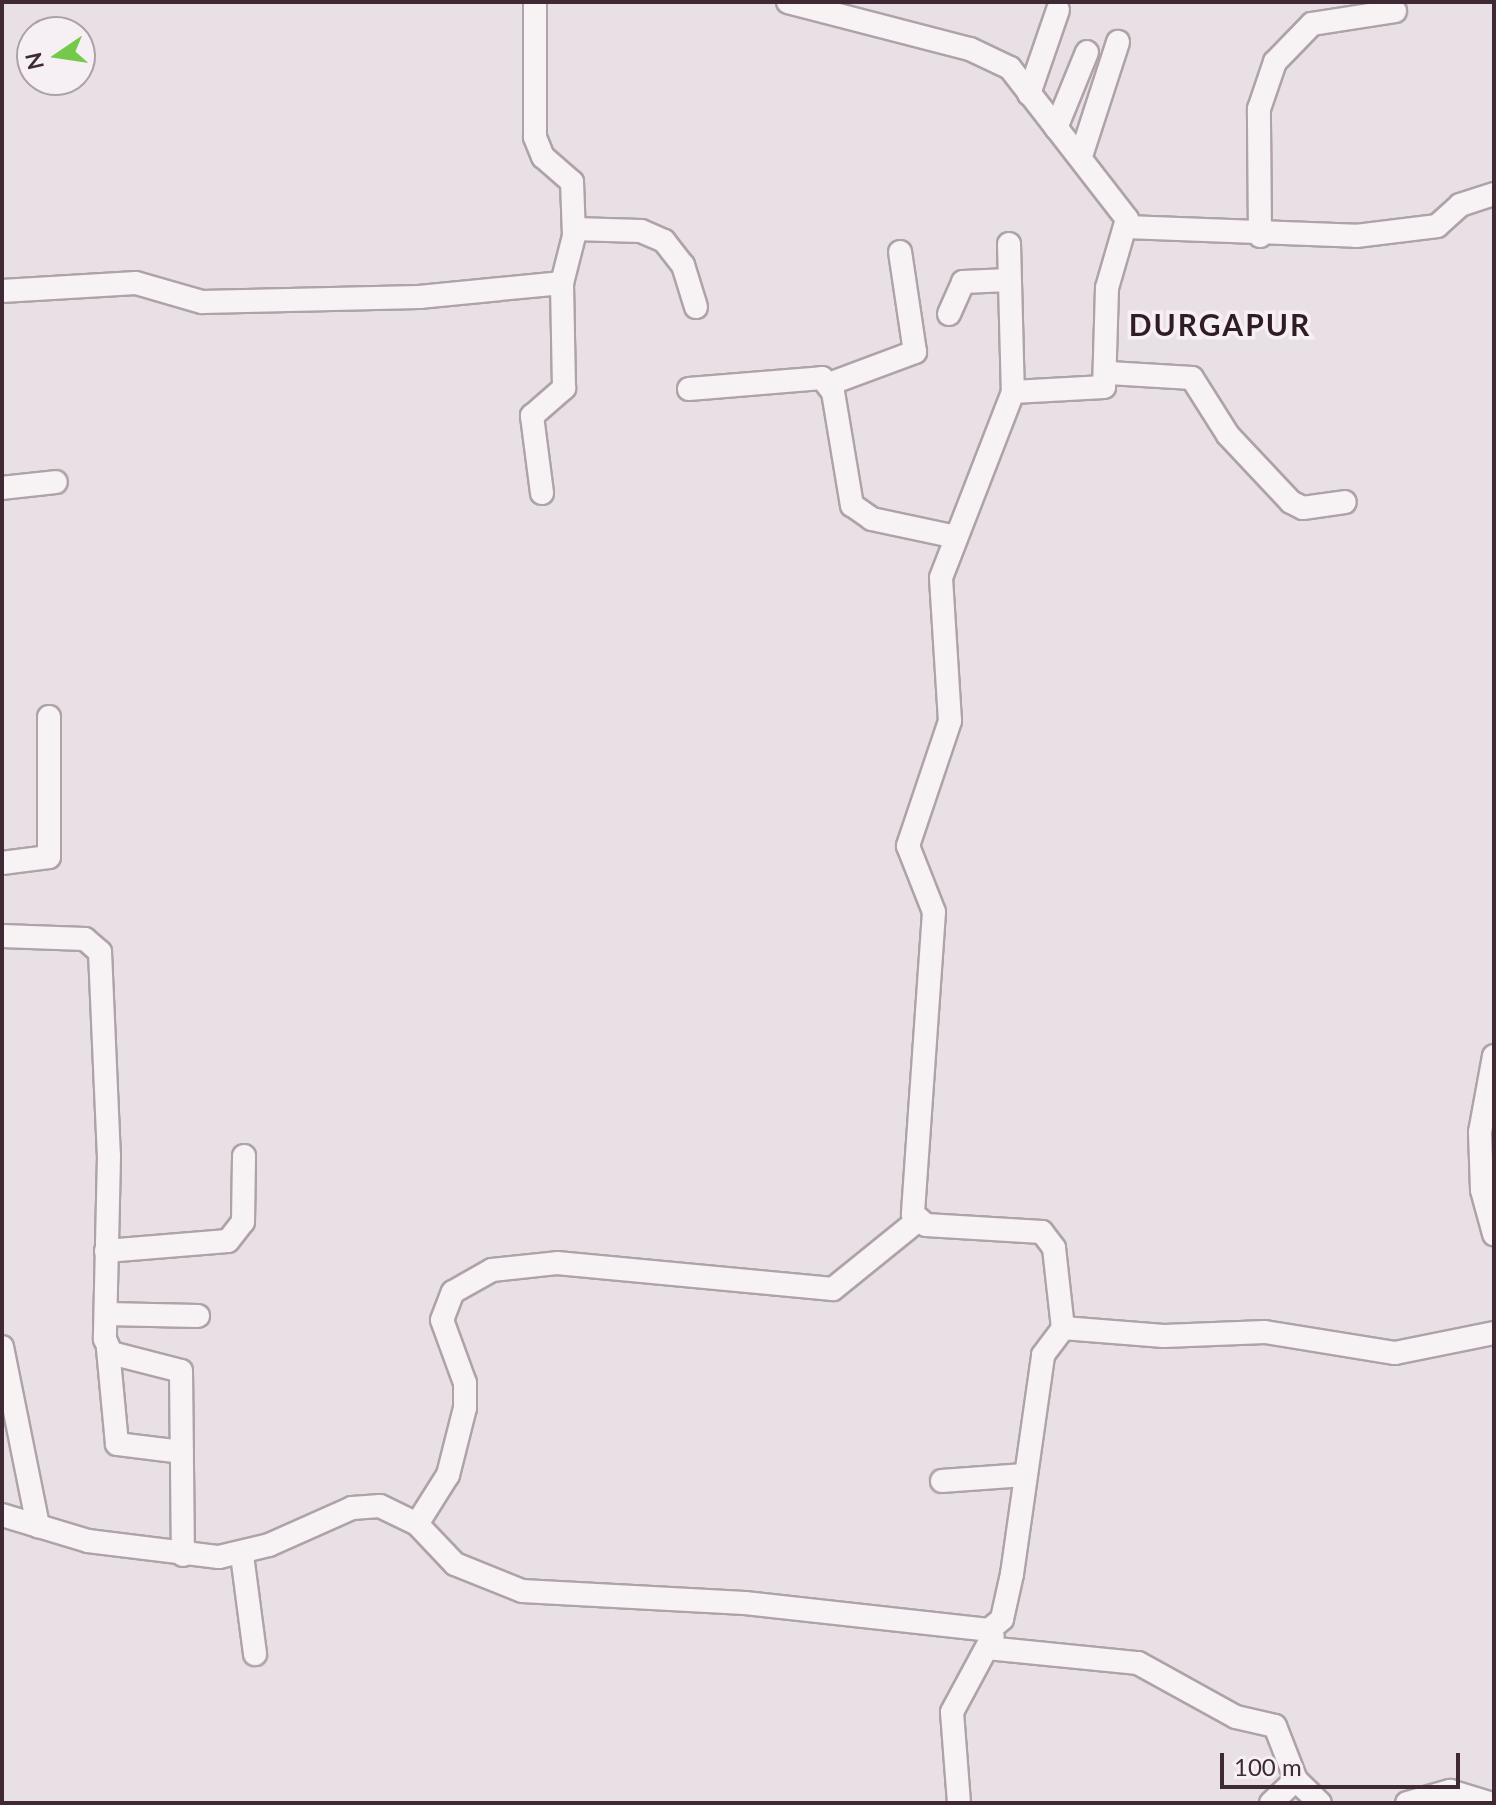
<!DOCTYPE html>
<html>
<head>
<meta charset="utf-8">
<style>
	body { margin:0 }
	#map { position:relative; width:1496px; height:1805px; overflow:hidden; background:#e9e0e5; font-family:Lato,sans-serif }
	div>[style] { position:absolute }
	.roads { filter:drop-shadow(2px 0 #afa2a9) drop-shadow(-2px 0 #afa2a9) drop-shadow(0 2px #afa2a9) drop-shadow(0 -2px #afa2a9) }
	.minor>* { height:22px; margin:-11px; padding:0 11px; transform-origin:11px; border-radius:11px; background:#f7f3f5 }
	span { translate:-50% -50%; white-space:nowrap; text-align:center; line-height:1.15; -webkit-text-stroke:7px #f6f0f4; paint-order:stroke }
	.district-label { font-size:30px; color:#301c26; font-weight:700; letter-spacing:2px }
	.frame { position:absolute; inset:0; border:4px solid #3f2935; pointer-events:none }
	.north { position:absolute; left:16px; top:16px; width:80px; height:80px; box-sizing:border-box; background:#f6f0f4; border:2px solid #ada0a8; border-radius:50%; rotate:257deg; font-size:22px; font-weight:700; line-height:32px; text-align:center; color:#3f2935 }
	.north::after { content:''; display:block; margin:auto; width:28px; height:36px; background:#74c94a; clip-path:polygon(50% 0,100% 100%,50% 72%,0 100%) }
	.scale { position:absolute; left:1220px; top:1753px; width:240px; height:36px; box-sizing:border-box; border:4px solid #3f2935; border-top:0; padding-left:10px; font-size:24px; line-height:28px; white-space:nowrap; color:#3f2935; -webkit-text-stroke:6px #f6f0f4; paint-order:stroke }
</style>
</head>
<body>
<div id="map">
	<div class="roads">
		<div class="minor">
			<div style="left:788px;top:2px;width:188px;rotate:14.5deg"></div>
			<div style="left:970px;top:49px;width:44px;rotate:25.4deg"></div>
			<div style="left:1010px;top:68px;width:191px;rotate:52.2deg"></div>
			<div style="left:1127px;top:219px;width:72px;rotate:106.2deg"></div>
			<div style="left:1107px;top:288px;width:99px;rotate:91.7deg"></div>
			<div style="left:1104px;top:387px;width:91px;rotate:176.9deg"></div>
			<div style="left:1013px;top:392px;width:199px;rotate:111.2deg"></div>
			<div style="left:941px;top:578px;width:143px;rotate:86.4deg"></div>
			<div style="left:950px;top:721px;width:132px;rotate:108.6deg"></div>
			<div style="left:908px;top:846px;width:71px;rotate:68.5deg"></div>
			<div style="left:934px;top:912px;width:303px;rotate:94deg"></div>
			<div style="left:913px;top:1214px;width:17px;rotate:40deg"></div>
			<div style="left:926px;top:1225px;width:116px;rotate:3.5deg"></div>
			<div style="left:1042px;top:1232px;width:20px;rotate:53deg"></div>
			<div style="left:1054px;top:1248px;width:81px;rotate:83.6deg"></div>
			<div style="left:1029px;top:94px;width:89px;rotate:-71deg"></div>
			<div style="left:1056px;top:128px;width:82px;rotate:-67.8deg"></div>
			<div style="left:1081px;top:156px;width:120px;rotate:-72deg"></div>
			<div style="left:1126px;top:227px;width:230px;rotate:2.2deg"></div>
			<div style="left:1356px;top:236px;width:82px;rotate:-7deg"></div>
			<div style="left:1437px;top:226px;width:31px;rotate:-42deg"></div>
			<div style="left:1460px;top:205px;width:36px;rotate:-18deg"></div>
			<div style="left:574px;top:229px;width:67px;rotate:1.7deg"></div>
			<div style="left:641px;top:231px;width:25px;rotate:23deg"></div>
			<div style="left:664px;top:241px;width:31px;rotate:52deg"></div>
			<div style="left:683px;top:265px;width:44px;rotate:72.8deg"></div>
			<div style="left:1260px;top:236px;width:127px;rotate:-90.5deg"></div>
			<div style="left:1259px;top:109px;width:50px;rotate:-71.2deg"></div>
			<div style="left:1275px;top:62px;width:53px;rotate:-45.8deg"></div>
			<div style="left:1312px;top:24px;width:84px;rotate:-8.9deg"></div>
			<div style="left:1009px;top:244px;width:148px;rotate:88.5deg"></div>
			<div style="left:2px;top:291px;width:134px;rotate:-3.4deg"></div>
			<div style="left:136px;top:283px;width:69px;rotate:16.1deg"></div>
			<div style="left:202px;top:302px;width:217px;rotate:-1.3deg"></div>
			<div style="left:419px;top:297px;width:144px;rotate:-5.6deg"></div>
			<div style="left:562px;top:283px;width:49px;rotate:-75.7deg"></div>
			<div style="left:574px;top:236px;width:54px;rotate:-92.1deg"></div>
			<div style="left:572px;top:182px;width:38px;rotate:-139deg"></div>
			<div style="left:543px;top:157px;width:22px;rotate:-112deg"></div>
			<div style="left:535px;top:137px;width:135px;rotate:-90deg"></div>
			<div style="left:949px;top:314px;width:35px;rotate:-66deg"></div>
			<div style="left:963px;top:282px;width:46px;rotate:-2.5deg"></div>
			<div style="left:1109px;top:373px;width:83px;rotate:3.4deg"></div>
			<div style="left:1192px;top:378px;width:67px;rotate:57.7deg"></div>
			<div style="left:1228px;top:435px;width:92px;rotate:46.8deg"></div>
			<div style="left:1291px;top:502px;width:13px;rotate:27deg"></div>
			<div style="left:1303px;top:508px;width:42px;rotate:-8.1deg"></div>
			<div style="left:829px;top:384px;width:92px;rotate:-20.4deg"></div>
			<div style="left:915px;top:352px;width:101px;rotate:-98.5deg"></div>
			<div style="left:689px;top:389px;width:133px;rotate:-4.7deg"></div>
			<div style="left:822px;top:378px;width:18px;rotate:52deg"></div>
			<div style="left:833px;top:392px;width:115px;rotate:80.5deg"></div>
			<div style="left:852px;top:505px;width:24px;rotate:35deg"></div>
			<div style="left:872px;top:519px;width:86px;rotate:12.1deg"></div>
			<div style="left:2px;top:488px;width:54px;rotate:-6.3deg"></div>
			<div style="left:542px;top:493px;width:78px;rotate:-97.4deg"></div>
			<div style="left:532px;top:416px;width:43px;rotate:-41.2deg"></div>
			<div style="left:564px;top:388px;width:105px;rotate:-91.1deg"></div>
			<div style="left:2px;top:863px;width:47px;rotate:-7.3deg"></div>
			<div style="left:49px;top:857px;width:140px;rotate:-90deg"></div>
			<div style="left:2px;top:936px;width:83px;rotate:2.1deg"></div>
			<div style="left:85px;top:939px;width:20px;rotate:41deg"></div>
			<div style="left:100px;top:952px;width:204px;rotate:87.5deg"></div>
			<div style="left:109px;top:1156px;width:183px;rotate:91.3deg"></div>
			<div style="left:105px;top:1339px;width:15px;rotate:67deg"></div>
			<div style="left:111px;top:1353px;width:72px;rotate:14.4deg"></div>
			<div style="left:181px;top:1371px;width:184px;rotate:89.4deg"></div>
			<div style="left:1494px;top:1056px;width:77px;rotate:100.4deg"></div>
			<div style="left:1480px;top:1132px;width:58px;rotate:88deg"></div>
			<div style="left:1482px;top:1190px;width:46px;rotate:74.7deg"></div>
			<div style="left:106px;top:1251px;width:122px;rotate:-4.7deg"></div>
			<div style="left:228px;top:1241px;width:24px;rotate:-52deg"></div>
			<div style="left:243px;top:1222px;width:66px;rotate:-89.1deg"></div>
			<div style="left:106px;top:1314px;width:92px;rotate:1.2deg"></div>
			<div style="left:2px;top:1347px;width:183px;rotate:78.6deg"></div>
			<div style="left:108px;top:1349px;width:95px;rotate:84.6deg"></div>
			<div style="left:117px;top:1444px;width:65px;rotate:7deg"></div>
			<div style="left:942px;top:1481px;width:82px;rotate:-4.2deg"></div>
			<div style="left:2px;top:1515px;width:90px;rotate:16.8deg"></div>
			<div style="left:88px;top:1541px;width:132px;rotate:7deg"></div>
			<div style="left:219px;top:1557px;width:51px;rotate:-13.5deg"></div>
			<div style="left:269px;top:1545px;width:91px;rotate:-24deg"></div>
			<div style="left:352px;top:1508px;width:28px;rotate:-4deg"></div>
			<div style="left:380px;top:1506px;width:41px;rotate:25.9deg"></div>
			<div style="left:417px;top:1524px;width:55px;rotate:46.5deg"></div>
			<div style="left:455px;top:1564px;width:72px;rotate:21.9deg"></div>
			<div style="left:522px;top:1591px;width:223px;rotate:3.1deg"></div>
			<div style="left:745px;top:1603px;width:245px;rotate:6.3deg"></div>
			<div style="left:989px;top:1630px;width:17px;rotate:-40deg"></div>
			<div style="left:1002px;top:1619px;width:46px;rotate:-77.5deg"></div>
			<div style="left:1012px;top:1574px;width:221px;rotate:-81.9deg"></div>
			<div style="left:1043px;top:1355px;width:34px;rotate:-53deg"></div>
			<div style="left:1063px;top:1328px;width:101px;rotate:4.5deg"></div>
			<div style="left:1164px;top:1336px;width:101px;rotate:-2.3deg"></div>
			<div style="left:1265px;top:1332px;width:132px;rotate:9.2deg"></div>
			<div style="left:1395px;top:1353px;width:101px;rotate:-11.4deg"></div>
			<div style="left:417px;top:1524px;width:58px;rotate:-57.7deg"></div>
			<div style="left:448px;top:1475px;width:69px;rotate:-75.8deg"></div>
			<div style="left:465px;top:1408px;width:25px;rotate:-90deg"></div>
			<div style="left:465px;top:1383px;width:67px;rotate:-110.1deg"></div>
			<div style="left:442px;top:1320px;width:30px;rotate:-69deg"></div>
			<div style="left:453px;top:1292px;width:45px;rotate:-29.4deg"></div>
			<div style="left:492px;top:1270px;width:65px;rotate:-6.1deg"></div>
			<div style="left:557px;top:1263px;width:277px;rotate:5.4deg"></div>
			<div style="left:833px;top:1289px;width:108px;rotate:-39deg"></div>
			<div style="left:242px;top:1555px;width:100px;rotate:82.5deg"></div>
			<div style="left:987px;top:1648px;width:152px;rotate:5.7deg"></div>
			<div style="left:1138px;top:1663px;width:112px;rotate:28.9deg"></div>
			<div style="left:1236px;top:1717px;width:40px;rotate:13deg"></div>
			<div style="left:1275px;top:1726px;width:58px;rotate:68.7deg"></div>
			<div style="left:1296px;top:1780px;width:33px;rotate:44deg"></div>
			<div style="left:959px;top:1803px;width:91px;rotate:-94.4deg"></div>
			<div style="left:952px;top:1712px;width:86px;rotate:-61.7deg"></div>
			<div style="left:1271px;top:1803px;width:34px;rotate:-43deg"></div>
			<div style="left:1407px;top:1803px;width:45px;rotate:-15.6deg"></div>
			<div style="left:1450px;top:1791px;width:41px;rotate:17.1deg"></div>
		</div>
	</div>
	<div class="district-label">
		<span style="left:1220px;top:324px">DURGAPUR</span>
	</div>
	<div class="frame"></div>
	<div class="north">N</div>
	<div class="scale">100 m</div>
</div>
</body>
</html>
